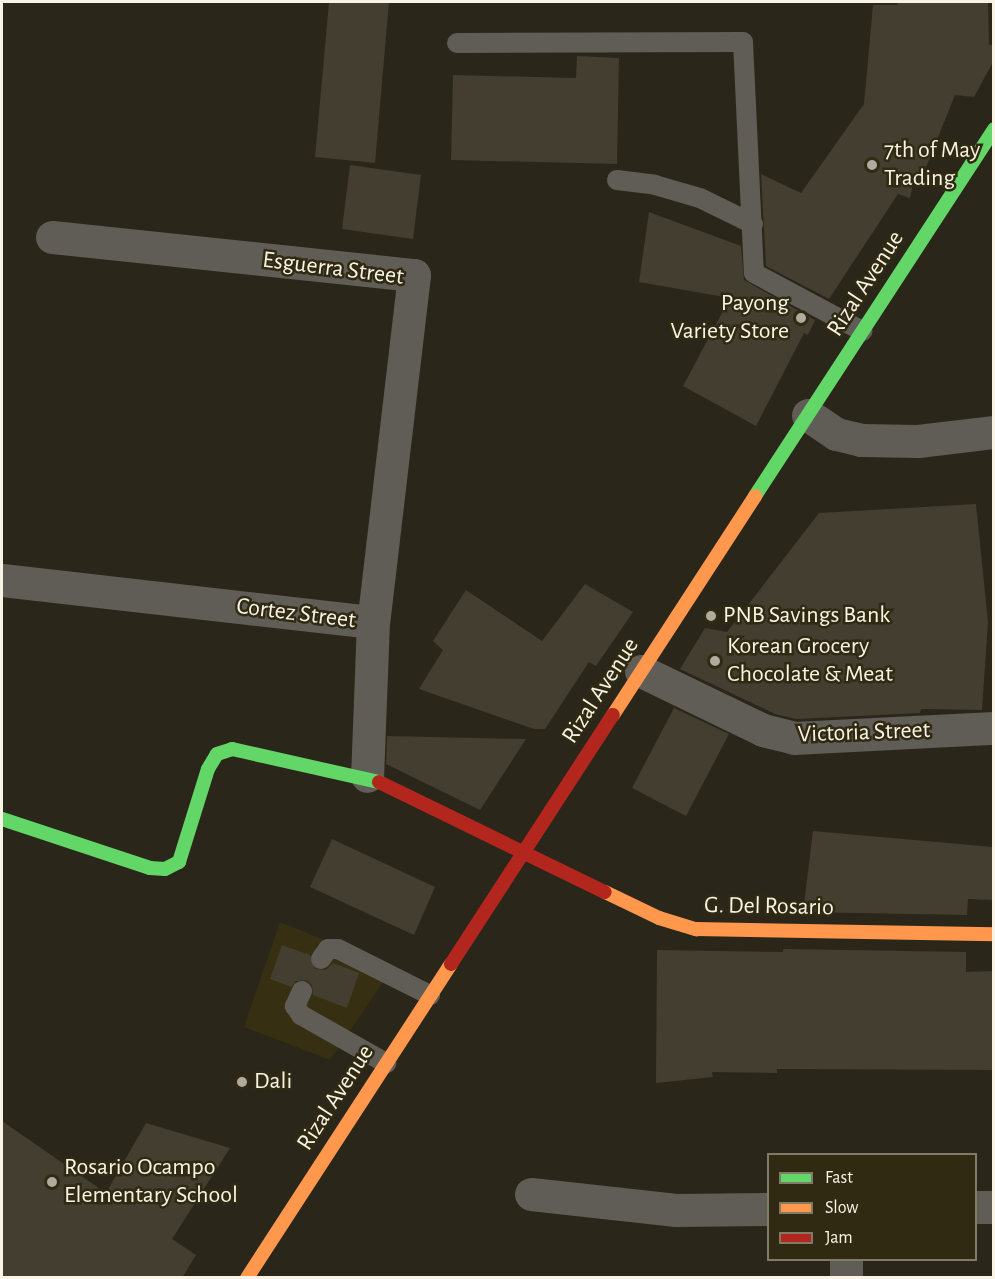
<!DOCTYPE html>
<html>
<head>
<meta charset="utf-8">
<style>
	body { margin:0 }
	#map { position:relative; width:995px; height:1279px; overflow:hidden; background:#2a261a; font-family:"Alegreya Sans",sans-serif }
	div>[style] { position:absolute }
	.built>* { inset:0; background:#372f11 }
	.building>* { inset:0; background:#433e2f }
	.lane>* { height:20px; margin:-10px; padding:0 10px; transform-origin:10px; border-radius:10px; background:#605c56 }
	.street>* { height:33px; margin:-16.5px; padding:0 16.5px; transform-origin:16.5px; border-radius:16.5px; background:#605c56 }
	.fast>* { height:14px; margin:-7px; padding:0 7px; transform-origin:7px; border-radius:7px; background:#63d668 }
	.slow>* { height:14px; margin:-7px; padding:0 7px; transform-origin:7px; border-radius:7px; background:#ff974d }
	.jam>* { height:14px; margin:-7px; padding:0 7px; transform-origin:7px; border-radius:7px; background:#b3261e }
	.dots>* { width:16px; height:16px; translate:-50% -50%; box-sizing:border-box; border:3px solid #312a13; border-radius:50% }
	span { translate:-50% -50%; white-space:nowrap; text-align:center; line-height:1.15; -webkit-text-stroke:5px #312a13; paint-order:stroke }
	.poi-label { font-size:24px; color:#f8f3e5 }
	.left { translate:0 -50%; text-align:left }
	.right { translate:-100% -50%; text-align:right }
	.street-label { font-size:24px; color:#f8f3e5 }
	.frame { position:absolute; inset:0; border:3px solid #f8f3e5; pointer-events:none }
	.legend { position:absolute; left:767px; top:1153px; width:210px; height:108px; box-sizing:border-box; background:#312a13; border:2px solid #817a67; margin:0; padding:8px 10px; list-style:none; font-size:18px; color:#f8f3e5 }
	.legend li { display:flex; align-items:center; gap:12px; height:30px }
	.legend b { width:30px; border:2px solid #817a67 }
</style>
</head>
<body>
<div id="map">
	<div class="built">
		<div style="clip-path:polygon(280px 922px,393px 968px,330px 1060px,244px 1027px)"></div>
	</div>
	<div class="building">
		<div style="clip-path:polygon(329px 2px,389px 2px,375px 163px,315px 157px)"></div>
		<div style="clip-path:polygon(898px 2px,988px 2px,989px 45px,993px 45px,993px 62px,974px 97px,955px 95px,920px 182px,913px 184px,910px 198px,898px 194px,829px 299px,766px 266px,761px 174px,801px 193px,864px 104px,873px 5px,897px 5px)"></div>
		<div style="clip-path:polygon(577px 56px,619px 58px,617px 164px,451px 160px,453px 75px,576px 78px)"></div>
		<div style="clip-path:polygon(350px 165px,421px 175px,413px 239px,342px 229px)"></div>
		<div style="clip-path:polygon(649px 212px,741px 246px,744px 280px,815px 320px,808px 335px,804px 333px,756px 426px,683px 386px,730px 298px,639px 282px)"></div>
		<div style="clip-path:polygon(976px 504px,988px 622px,982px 710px,921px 709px,920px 713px,796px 719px,775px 714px,680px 669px,705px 628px,727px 632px,819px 513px)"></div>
		<div style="clip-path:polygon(585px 584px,633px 612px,596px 666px,589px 662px,545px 729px,534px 729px,419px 689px,443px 650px,433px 641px,466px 590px,542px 641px)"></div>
		<div style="clip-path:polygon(674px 708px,729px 734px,686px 816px,632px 788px)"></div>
		<div style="clip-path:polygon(387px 736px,526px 739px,480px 810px,386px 764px)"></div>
		<div style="clip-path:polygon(813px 831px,993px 847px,993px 900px,968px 899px,967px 915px,803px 912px)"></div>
		<div style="clip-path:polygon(332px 839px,435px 887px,414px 935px,310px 887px)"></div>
		<div style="clip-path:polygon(282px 945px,310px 955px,315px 969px,326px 970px,333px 963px,359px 973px,347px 1008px,313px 995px,312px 985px,307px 980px,296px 981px,291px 987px,270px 979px)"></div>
		<div style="clip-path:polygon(783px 949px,966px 952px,966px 972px,993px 971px,993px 1070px,777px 1069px,777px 1073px,712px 1072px,713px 1077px,656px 1083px,657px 950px,783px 952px)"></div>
		<div style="clip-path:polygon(2px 1121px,106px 1193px,146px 1123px,230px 1148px,172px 1239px,196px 1255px,182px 1278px,2px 1278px)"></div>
	</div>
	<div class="lane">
		<div style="left:457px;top:43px;width:286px;rotate:-0.2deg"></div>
		<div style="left:743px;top:42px;width:231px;rotate:87.3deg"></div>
		<div style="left:754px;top:273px;width:123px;rotate:28.2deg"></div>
		<div style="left:617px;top:180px;width:38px;rotate:7deg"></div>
		<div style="left:655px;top:185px;width:47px;rotate:16.1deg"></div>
		<div style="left:700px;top:198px;width:59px;rotate:26.1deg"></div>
		<div style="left:321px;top:959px;width:12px;rotate:-55deg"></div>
		<div style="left:328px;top:949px;width:10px"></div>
		<div style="left:338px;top:949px;width:103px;rotate:26.6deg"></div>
		<div style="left:302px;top:991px;width:17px;rotate:115deg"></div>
		<div style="left:295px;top:1006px;width:11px;rotate:56deg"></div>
		<div style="left:301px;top:1015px;width:98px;rotate:29.5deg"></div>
	</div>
	<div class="street">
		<div style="left:52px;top:237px;width:364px;rotate:6deg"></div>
		<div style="left:414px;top:275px;width:349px;rotate:96.7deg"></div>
		<div style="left:808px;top:415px;width:34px;rotate:34deg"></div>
		<div style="left:836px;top:434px;width:26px;rotate:13deg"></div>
		<div style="left:861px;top:440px;width:57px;rotate:1deg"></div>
		<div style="left:918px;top:441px;width:77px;rotate:-6.8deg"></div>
		<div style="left:2px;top:580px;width:373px;rotate:6.5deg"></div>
		<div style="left:373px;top:622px;width:154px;rotate:92.2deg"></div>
		<div style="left:641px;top:671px;width:136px;rotate:25.8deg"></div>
		<div style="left:763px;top:730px;width:32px;rotate:14deg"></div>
		<div style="left:794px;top:738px;width:200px;rotate:-2.9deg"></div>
		<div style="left:531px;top:1194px;width:146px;rotate:6.3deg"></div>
		<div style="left:676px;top:1210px;width:92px;rotate:-0.6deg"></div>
		<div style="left:976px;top:1207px;width:18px"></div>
		<div style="left:846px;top:1260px;width:18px;rotate:90deg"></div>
	</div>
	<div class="fast">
		<div style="left:755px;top:496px;width:438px;rotate:-56.9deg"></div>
		<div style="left:2px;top:819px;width:156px;rotate:18.3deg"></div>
		<div style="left:150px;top:868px;width:15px;rotate:4deg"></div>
		<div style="left:165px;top:869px;width:16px;rotate:-27deg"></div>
		<div style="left:179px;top:862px;width:97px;rotate:-72.7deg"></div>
		<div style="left:208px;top:769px;width:17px;rotate:-59deg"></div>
		<div style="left:217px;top:754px;width:16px;rotate:-18deg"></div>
		<div style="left:232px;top:749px;width:151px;rotate:12.7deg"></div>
	</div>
	<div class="slow">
		<div style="left:613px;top:715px;width:261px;rotate:-57deg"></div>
		<div style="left:605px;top:892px;width:60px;rotate:25.7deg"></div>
		<div style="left:659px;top:918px;width:39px;rotate:17deg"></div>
		<div style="left:696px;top:929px;width:298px;rotate:1deg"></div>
		<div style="left:247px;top:1278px;width:374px;rotate:-57deg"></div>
	</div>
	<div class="jam">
		<div style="left:379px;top:782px;width:251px;rotate:26deg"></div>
		<div style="left:451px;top:964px;width:297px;rotate:-57deg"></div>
	</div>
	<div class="dots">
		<div style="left:872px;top:165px;background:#b0ab9e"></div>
		<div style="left:801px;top:318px;background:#b0ab9e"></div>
		<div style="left:711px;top:616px;background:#b0ab9e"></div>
		<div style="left:715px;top:661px;background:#b0ab9e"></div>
		<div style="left:242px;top:1082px;background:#b0ab9e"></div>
		<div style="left:52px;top:1182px;background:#b0ab9e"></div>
	</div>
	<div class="poi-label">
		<span class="left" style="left:884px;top:165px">7th of May<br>Trading</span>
		<span class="right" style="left:789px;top:318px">Payong<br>Variety Store</span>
		<span class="left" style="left:723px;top:616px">PNB Savings Bank</span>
		<span class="left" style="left:727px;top:661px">Korean Grocery<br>Chocolate &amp; Meat</span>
		<span class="left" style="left:254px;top:1082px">Dali</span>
		<span class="left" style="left:64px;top:1182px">Rosario Ocampo<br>Elementary School</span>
	</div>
	<div class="street-label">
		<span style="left:333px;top:269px;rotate:7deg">Esguerra Street</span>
		<span style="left:866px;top:284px;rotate:-57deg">Rizal Avenue</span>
		<span style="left:296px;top:614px;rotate:7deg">Cortez Street</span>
		<span style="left:601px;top:691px;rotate:-57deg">Rizal Avenue</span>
		<span style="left:864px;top:733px;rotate:-2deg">Victoria Street</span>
		<span style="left:769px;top:907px;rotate:1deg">G. Del Rosario</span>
		<span style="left:336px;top:1098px;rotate:-57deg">Rizal Avenue</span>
	</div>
	<div class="frame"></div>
	<ul class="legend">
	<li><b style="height:8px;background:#63d668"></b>Fast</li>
	<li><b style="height:8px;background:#ff974d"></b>Slow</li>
	<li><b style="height:8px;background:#b3261e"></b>Jam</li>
	</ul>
</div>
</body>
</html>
